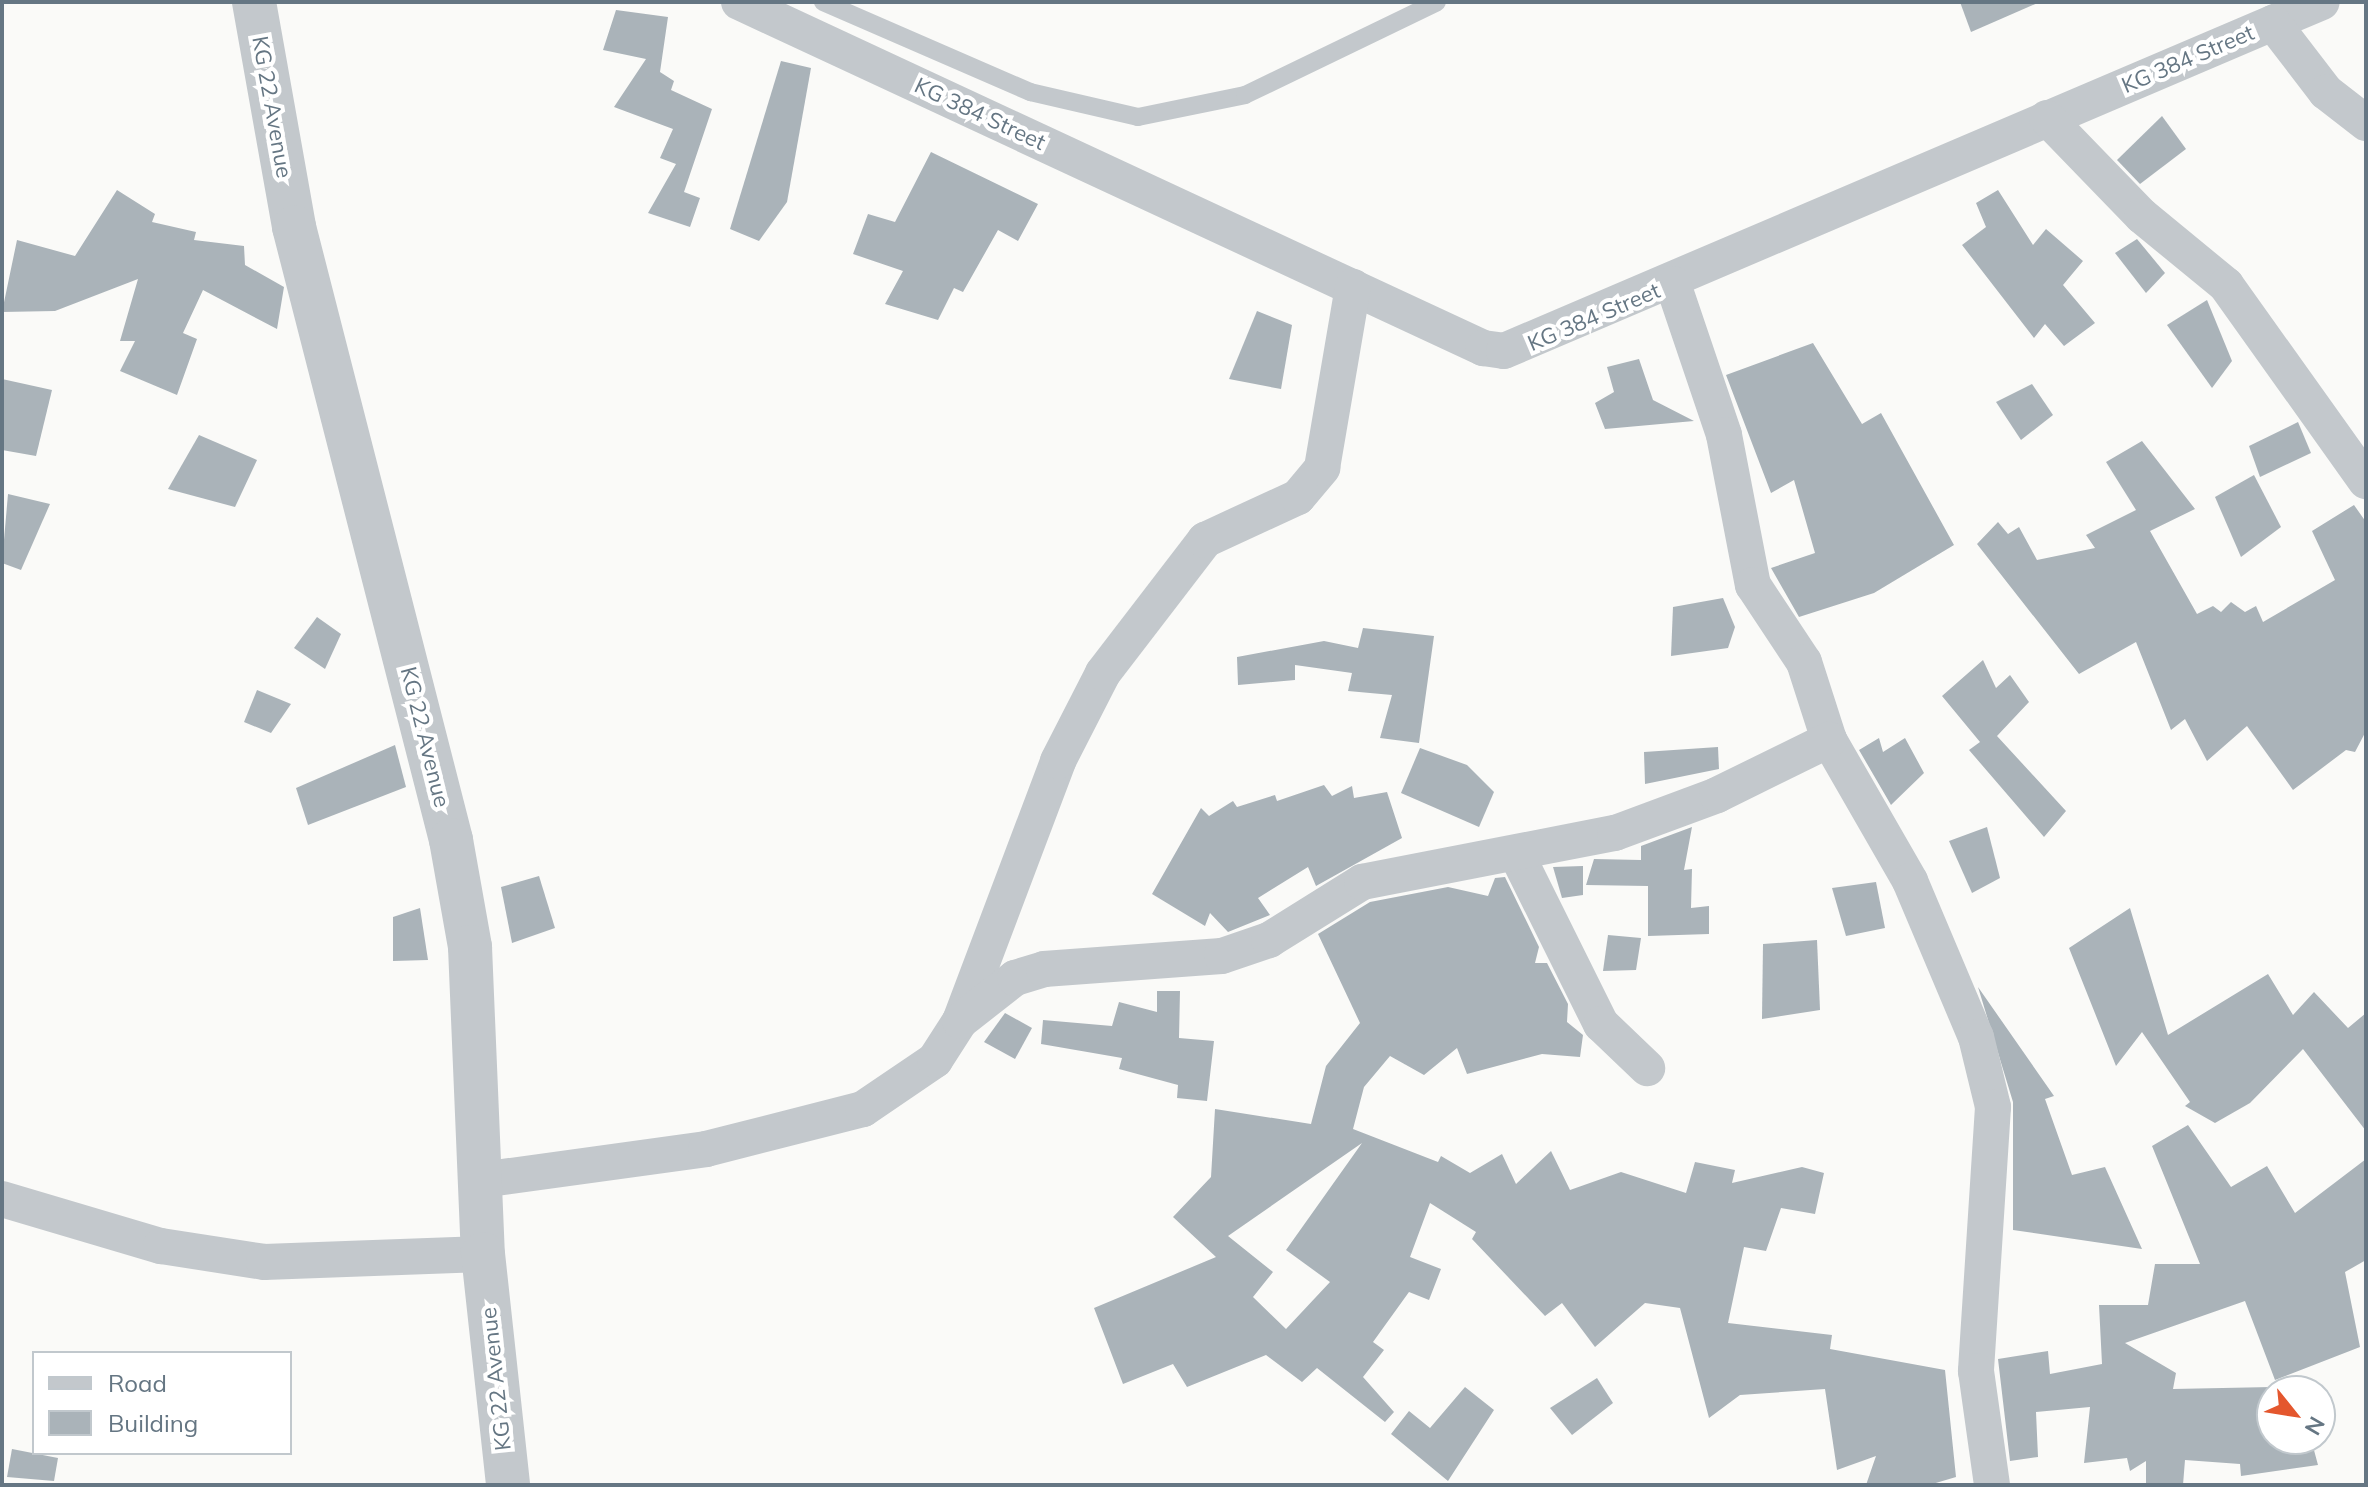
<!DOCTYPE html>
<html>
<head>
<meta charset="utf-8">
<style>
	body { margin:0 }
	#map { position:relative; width:2368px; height:1487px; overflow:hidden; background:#fafaf8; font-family:Mulish,sans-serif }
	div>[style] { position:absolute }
	.building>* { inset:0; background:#aab3b9 }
	.service>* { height:18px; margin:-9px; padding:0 9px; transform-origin:9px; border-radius:9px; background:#c3c8cc }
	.minor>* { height:36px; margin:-18px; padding:0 18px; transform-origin:18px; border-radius:18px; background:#c3c8cc }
	.tertiary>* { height:44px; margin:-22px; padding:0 22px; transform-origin:22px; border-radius:22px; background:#c3c8cc }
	span { translate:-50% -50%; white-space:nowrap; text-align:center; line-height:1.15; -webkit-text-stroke:8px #fff; paint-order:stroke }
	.street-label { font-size:22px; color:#657683 }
	.frame { position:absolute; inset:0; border:4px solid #657683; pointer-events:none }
	.legend { position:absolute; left:32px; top:1351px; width:260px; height:104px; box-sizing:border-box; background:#fff; border:2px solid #c1c8cd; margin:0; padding:10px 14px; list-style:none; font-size:24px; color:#657683 }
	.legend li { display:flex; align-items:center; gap:16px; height:40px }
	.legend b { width:40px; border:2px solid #c1c8cd }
	.north { position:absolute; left:2256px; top:1375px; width:80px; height:80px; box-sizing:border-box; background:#fff; border:2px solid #c1c8cd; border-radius:50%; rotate:120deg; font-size:22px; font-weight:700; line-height:32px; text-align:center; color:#657683 }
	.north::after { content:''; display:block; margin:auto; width:28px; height:36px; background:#e4572e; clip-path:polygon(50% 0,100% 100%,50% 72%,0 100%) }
</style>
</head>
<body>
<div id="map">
	<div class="building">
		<div style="clip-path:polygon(1960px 2px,2040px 2px,1971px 32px)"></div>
		<div style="clip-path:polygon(616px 10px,668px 17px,660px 72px,674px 81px,671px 90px,712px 109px,684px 192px,700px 198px,690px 227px,648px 213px,676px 164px,660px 158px,673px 129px,614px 107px,646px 59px,603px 50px)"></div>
		<div style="clip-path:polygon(781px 61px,811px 68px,787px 202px,759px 241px,730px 229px)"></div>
		<div style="clip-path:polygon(2162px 116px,2186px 149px,2140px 184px,2117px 160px)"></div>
		<div style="clip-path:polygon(931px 152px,1038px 204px,1018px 241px,998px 230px,963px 292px,954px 288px,938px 320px,885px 304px,903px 271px,853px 254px,868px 214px,895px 222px)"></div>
		<div style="clip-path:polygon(117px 190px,155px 214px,152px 222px,196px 232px,194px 240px,244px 246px,245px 265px,284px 287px,277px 329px,203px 290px,183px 333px,197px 339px,177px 395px,120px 371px,135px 341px,120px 341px,138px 279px,55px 311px,2px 312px,17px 240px,75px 256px)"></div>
		<div style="clip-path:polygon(1998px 190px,2033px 245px,2046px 229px,2083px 261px,2063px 285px,2095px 323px,2064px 346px,2045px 324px,2034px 338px,1962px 245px,1986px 227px,1976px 203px)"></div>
		<div style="clip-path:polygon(2137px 239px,2165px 273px,2146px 293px,2115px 253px)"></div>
		<div style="clip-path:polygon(2207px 300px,2232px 361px,2212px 388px,2167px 325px)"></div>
		<div style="clip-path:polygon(1257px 311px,1292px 325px,1281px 389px,1229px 379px)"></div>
		<div style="clip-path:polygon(1813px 343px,1862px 424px,1881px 413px,1954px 545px,1874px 593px,1799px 617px,1771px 568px,1815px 553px,1794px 480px,1771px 493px,1726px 375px)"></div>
		<div style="clip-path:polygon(1639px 359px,1653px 400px,1694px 421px,1605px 429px,1595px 403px,1614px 392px,1607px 367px)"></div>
		<div style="clip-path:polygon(2px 379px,52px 390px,36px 456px,2px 450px)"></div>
		<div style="clip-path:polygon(2032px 384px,2053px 415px,2021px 440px,1996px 402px)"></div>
		<div style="clip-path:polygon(2298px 422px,2311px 453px,2260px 477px,2249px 446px)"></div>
		<div style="clip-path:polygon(199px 435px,257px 460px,235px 507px,168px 489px)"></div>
		<div style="clip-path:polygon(2142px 441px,2195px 509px,2150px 531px,2197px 614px,2213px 606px,2221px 612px,2231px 602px,2245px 612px,2256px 606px,2263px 622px,2335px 580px,2312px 531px,2354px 505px,2366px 522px,2366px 731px,2355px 752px,2346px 750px,2293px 790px,2247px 726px,2207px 761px,2185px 719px,2171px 730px,2136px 642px,2079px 674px,1977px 544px,1998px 522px,2008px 534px,2019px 527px,2037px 560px,2095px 548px,2086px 535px,2136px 510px,2106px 462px)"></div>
		<div style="clip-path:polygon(2254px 475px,2281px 527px,2241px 557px,2215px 497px)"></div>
		<div style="clip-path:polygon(8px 494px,50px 504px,21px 570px,2px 563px)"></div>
		<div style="clip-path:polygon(1723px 598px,1735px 627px,1728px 648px,1671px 656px,1673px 607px)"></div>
		<div style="clip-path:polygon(317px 617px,341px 634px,325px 669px,294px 648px)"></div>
		<div style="clip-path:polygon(1363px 628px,1434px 636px,1419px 743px,1380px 738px,1392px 695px,1348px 691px,1352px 673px,1295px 665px,1295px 680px,1238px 685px,1237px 657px,1324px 641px,1358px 648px)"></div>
		<div style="clip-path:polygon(1983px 660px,1996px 688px,2010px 675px,2029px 702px,1997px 736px,2066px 811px,2044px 837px,1969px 750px,1980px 742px,1942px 696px)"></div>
		<div style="clip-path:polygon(257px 690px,291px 704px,271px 733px,244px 722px)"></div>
		<div style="clip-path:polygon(1879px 738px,1883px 752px,1905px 738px,1924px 773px,1891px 805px,1859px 750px)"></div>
		<div style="clip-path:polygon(395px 745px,406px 787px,308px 825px,296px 788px)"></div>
		<div style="clip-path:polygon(1718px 747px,1719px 769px,1645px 784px,1644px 752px)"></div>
		<div style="clip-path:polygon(1420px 748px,1467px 765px,1494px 792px,1479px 827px,1401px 793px)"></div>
		<div style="clip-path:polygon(1324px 785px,1332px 796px,1352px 786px,1354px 798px,1387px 792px,1402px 838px,1316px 886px,1308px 867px,1258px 898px,1270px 915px,1228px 932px,1210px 913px,1205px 926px,1152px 894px,1201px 808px,1209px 816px,1233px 801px,1237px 807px,1275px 795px,1277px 801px)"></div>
		<div style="clip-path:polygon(1692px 827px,1684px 870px,1692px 869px,1691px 908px,1709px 906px,1709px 934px,1648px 936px,1648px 886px,1586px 885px,1594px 859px,1641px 860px,1641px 846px)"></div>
		<div style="clip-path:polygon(1987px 827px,2000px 878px,1972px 893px,1949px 841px)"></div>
		<div style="clip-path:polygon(1583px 866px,1583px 895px,1562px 898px,1553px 867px)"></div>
		<div style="clip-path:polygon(539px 876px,555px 928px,512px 943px,501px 887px)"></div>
		<div style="clip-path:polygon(evenodd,1505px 877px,1539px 947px,1535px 963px,1547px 963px,1568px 1004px,1567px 1022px,1583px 1035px,1580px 1057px,1542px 1054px,1467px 1074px,1457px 1048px,1424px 1075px,1390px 1056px,1364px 1087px,1353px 1129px,1438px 1162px,1441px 1156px,1470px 1173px,1502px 1154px,1516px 1184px,1551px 1151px,1570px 1190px,1621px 1172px,1686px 1193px,1695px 1162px,1735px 1170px,1732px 1183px,1802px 1167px,1824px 1173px,1815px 1214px,1781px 1208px,1766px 1251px,1744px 1247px,1728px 1323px,1832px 1335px,1830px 1349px,1945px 1370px,1956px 1477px,1929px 1485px,1866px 1485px,1876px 1456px,1837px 1470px,1825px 1389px,1740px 1395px,1709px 1418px,1680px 1308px,1645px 1303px,1595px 1347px,1562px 1303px,1545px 1316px,1472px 1239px,1476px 1232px,1430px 1203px,1410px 1257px,1441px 1269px,1429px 1300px,1409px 1292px,1373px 1342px,1384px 1350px,1363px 1377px,1394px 1412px,1385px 1422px,1317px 1368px,1302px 1382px,1266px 1355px,1187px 1387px,1173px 1364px,1123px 1384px,1094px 1308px,1216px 1257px,1173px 1217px,1211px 1177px,1215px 1109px,1311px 1124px,1326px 1066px,1360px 1023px,1318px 934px,1370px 902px,1448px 887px,1488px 896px,1495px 878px,1505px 877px,1362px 1143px,1286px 1250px,1330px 1282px,1286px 1329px,1253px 1297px,1273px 1272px,1228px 1236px,1362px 1143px)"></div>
		<div style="clip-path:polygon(1876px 882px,1885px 928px,1846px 936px,1832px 888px)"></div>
		<div style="clip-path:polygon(420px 908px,428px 960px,393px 961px,393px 917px)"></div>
		<div style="clip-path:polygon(2130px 908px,2168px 1035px,2268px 974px,2293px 1015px,2314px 992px,2348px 1028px,2366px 1013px,2366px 1131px,2303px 1049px,2250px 1103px,2215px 1123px,2185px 1106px,2190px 1102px,2142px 1032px,2116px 1066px,2069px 948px)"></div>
		<div style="clip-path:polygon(1608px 935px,1641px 938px,1636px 970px,1603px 971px)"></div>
		<div style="clip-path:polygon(1817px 940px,1820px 1010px,1762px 1019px,1763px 944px)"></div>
		<div style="clip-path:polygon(1978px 987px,2054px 1096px,2045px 1099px,2072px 1175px,2105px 1167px,2142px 1249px,2013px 1230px,2013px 1102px)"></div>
		<div style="clip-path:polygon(1157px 991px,1180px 991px,1179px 1038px,1214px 1041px,1207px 1101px,1177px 1098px,1178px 1085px,1119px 1069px,1122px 1058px,1041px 1044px,1043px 1020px,1112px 1026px,1119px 1002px,1157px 1012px)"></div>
		<div style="clip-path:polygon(1005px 1013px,1032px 1028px,1015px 1059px,984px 1042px)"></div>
		<div style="clip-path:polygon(2188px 1125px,2231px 1187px,2267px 1166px,2295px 1213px,2366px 1159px,2366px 1260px,2345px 1272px,2360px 1347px,2275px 1380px,2245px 1301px,2125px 1343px,2176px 1373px,2173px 1389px,2272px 1387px,2272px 1439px,2311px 1439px,2318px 1465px,2241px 1476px,2240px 1464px,2185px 1460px,2183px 1485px,2146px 1485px,2146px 1461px,2130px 1471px,2127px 1458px,2084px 1463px,2090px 1407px,2036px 1412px,2038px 1457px,2010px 1461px,1998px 1359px,2048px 1351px,2050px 1374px,2102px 1364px,2099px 1305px,2148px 1305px,2155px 1264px,2200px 1264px,2152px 1146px)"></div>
		<div style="clip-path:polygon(1597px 1378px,1613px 1403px,1572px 1435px,1550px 1408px)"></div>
		<div style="clip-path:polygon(1465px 1387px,1494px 1410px,1448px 1481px,1391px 1434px,1409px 1411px,1430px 1428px)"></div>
		<div style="clip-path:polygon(12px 1449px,58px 1458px,54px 1481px,7px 1477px)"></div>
	</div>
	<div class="service">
		<div style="left:823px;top:2px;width:226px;rotate:23.5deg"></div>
		<div style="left:1030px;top:92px;width:111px;rotate:13deg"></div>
		<div style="left:1138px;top:117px;width:109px;rotate:-11.6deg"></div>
		<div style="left:1245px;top:95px;width:213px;rotate:-25.8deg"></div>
	</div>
	<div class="minor">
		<div style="left:739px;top:2px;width:821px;rotate:24.94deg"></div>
		<div style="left:1483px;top:348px;width:21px;rotate:8deg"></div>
		<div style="left:1504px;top:351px;width:889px;rotate:-23.11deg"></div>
		<div style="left:2273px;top:23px;width:87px;rotate:52.5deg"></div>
		<div style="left:2326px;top:92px;width:51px;rotate:37.8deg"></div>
		<div style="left:2047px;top:118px;width:136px;rotate:45.9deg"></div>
		<div style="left:2142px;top:216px;width:109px;rotate:39.4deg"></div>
		<div style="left:2226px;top:285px;width:241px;rotate:54.5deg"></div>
		<div style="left:1673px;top:284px;width:159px;rotate:71.3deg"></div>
		<div style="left:1724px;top:435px;width:153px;rotate:79.1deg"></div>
		<div style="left:1753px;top:585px;width:92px;rotate:56.5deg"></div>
		<div style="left:1804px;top:662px;width:82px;rotate:72.2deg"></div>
		<div style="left:1829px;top:740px;width:163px;rotate:60.1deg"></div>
		<div style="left:1910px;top:881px;width:169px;rotate:67.1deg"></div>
		<div style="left:1976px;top:1037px;width:72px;rotate:76.3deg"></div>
		<div style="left:1993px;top:1107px;width:265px;rotate:93.7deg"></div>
		<div style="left:1976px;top:1371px;width:115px;rotate:82deg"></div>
		<div style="left:1516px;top:853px;width:191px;rotate:63.6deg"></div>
		<div style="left:1601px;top:1024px;width:64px;rotate:43.7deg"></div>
		<div style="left:960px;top:1021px;width:278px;rotate:-69.3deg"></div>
		<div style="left:1058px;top:761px;width:99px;rotate:-62.9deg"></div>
		<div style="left:1103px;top:673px;width:168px;rotate:-52.5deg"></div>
		<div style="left:1205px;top:540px;width:102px;rotate:-24.8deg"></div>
		<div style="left:1298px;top:497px;width:38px;rotate:-50deg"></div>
		<div style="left:1322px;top:468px;width:184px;rotate:-80.3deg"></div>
		<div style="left:481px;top:1180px;width:227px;rotate:-7.8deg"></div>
		<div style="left:706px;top:1149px;width:162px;rotate:-14.3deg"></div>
		<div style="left:863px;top:1109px;width:87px;rotate:-34.2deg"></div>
		<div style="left:935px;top:1060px;width:46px;rotate:-57.3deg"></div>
		<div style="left:960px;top:1021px;width:70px;rotate:-38deg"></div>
		<div style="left:1015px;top:978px;width:30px;rotate:-17deg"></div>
		<div style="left:1044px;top:969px;width:178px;rotate:-4.2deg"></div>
		<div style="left:1222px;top:956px;width:50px;rotate:-18.8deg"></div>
		<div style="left:1269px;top:940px;width:110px;rotate:-31.9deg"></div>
		<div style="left:1362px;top:882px;width:258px;rotate:-11deg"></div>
		<div style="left:1615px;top:833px;width:109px;rotate:-20.4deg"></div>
		<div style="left:1717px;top:795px;width:125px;rotate:-26.2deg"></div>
		<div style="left:2px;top:1199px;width:166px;rotate:16.5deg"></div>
		<div style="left:161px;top:1246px;width:104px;rotate:8.8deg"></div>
		<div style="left:264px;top:1262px;width:219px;rotate:-2.1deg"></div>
	</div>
	<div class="tertiary">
		<div style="left:254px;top:2px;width:229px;rotate:79.9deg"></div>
		<div style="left:294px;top:227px;width:633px;rotate:75.63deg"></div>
		<div style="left:451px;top:840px;width:109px;rotate:79.9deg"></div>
		<div style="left:470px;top:947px;width:307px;rotate:87.6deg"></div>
		<div style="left:483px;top:1254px;width:232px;rotate:83.8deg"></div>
	</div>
	<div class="street-label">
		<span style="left:2188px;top:59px;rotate:-23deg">KG 384 Street</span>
		<span style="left:272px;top:107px;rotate:80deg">KG 22 Avenue</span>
		<span style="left:980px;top:114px;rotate:25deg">KG 384 Street</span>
		<span style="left:1594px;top:317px;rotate:-23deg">KG 384 Street</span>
		<span style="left:425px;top:737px;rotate:76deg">KG 22 Avenue</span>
		<span style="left:496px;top:1379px;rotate:-96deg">KG 22 Avenue</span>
	</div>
	<div class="frame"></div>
	<ul class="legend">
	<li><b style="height:10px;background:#c3c8cc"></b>Road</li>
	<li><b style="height:22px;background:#aab3b9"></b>Building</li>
	</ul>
	<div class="north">N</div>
</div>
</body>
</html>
